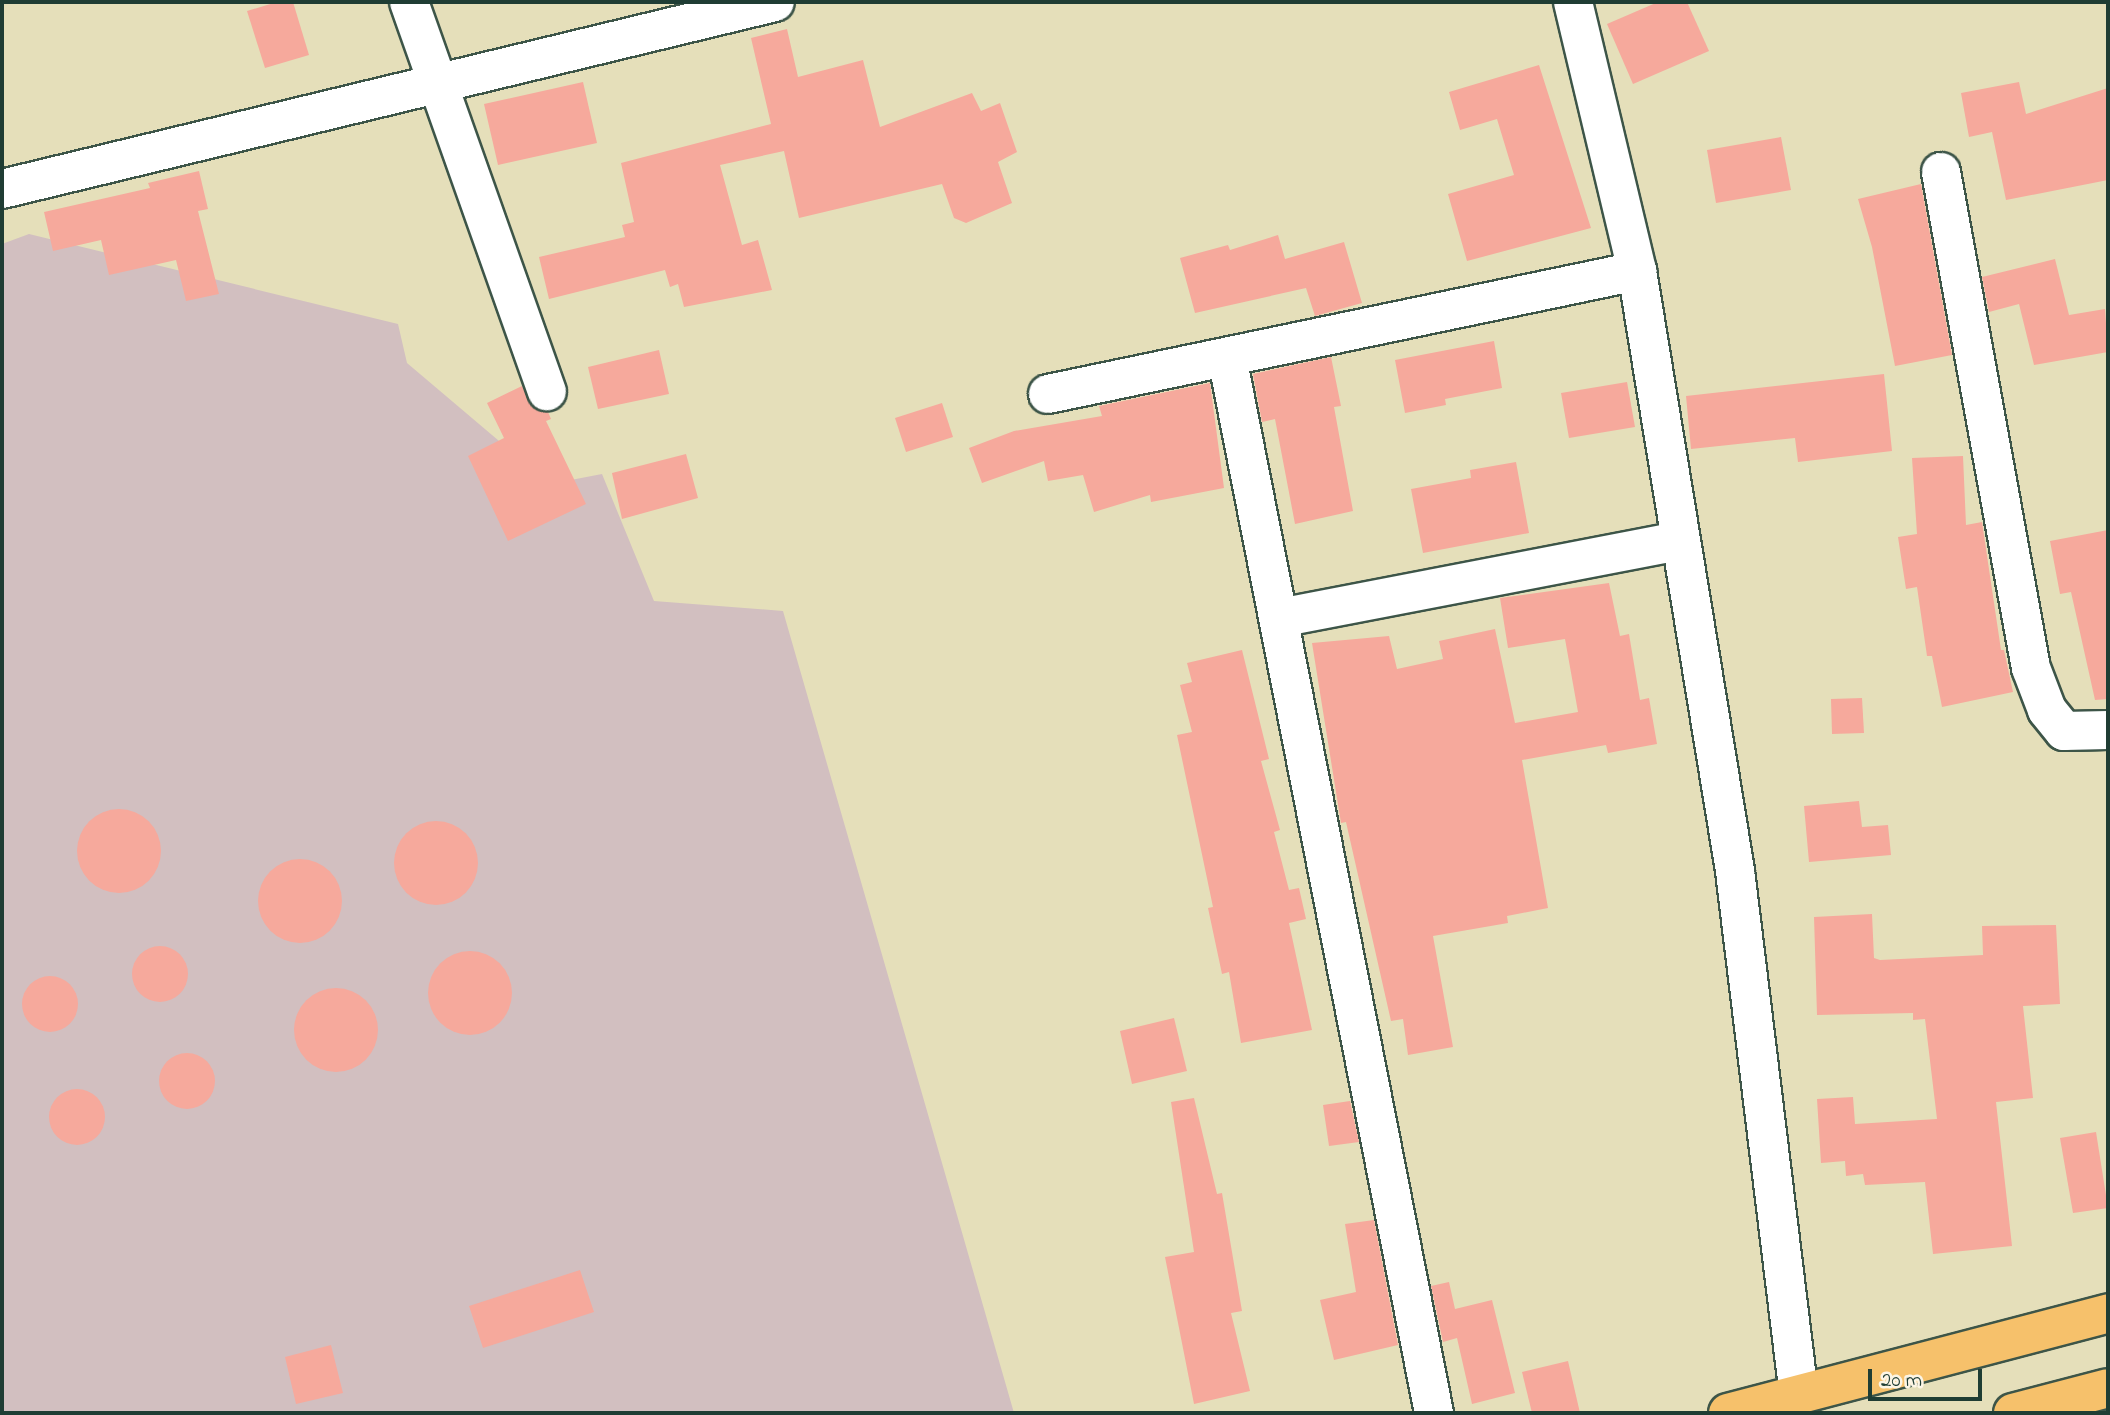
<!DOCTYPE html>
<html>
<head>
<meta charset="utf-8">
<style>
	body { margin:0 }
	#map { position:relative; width:2110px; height:1415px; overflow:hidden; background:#e5dfba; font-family:"Indie Flower",sans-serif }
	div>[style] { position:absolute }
	.industrial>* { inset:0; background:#d2bfc0 }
	.building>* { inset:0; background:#f6a99c }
	.round { border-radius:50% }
	.roads { filter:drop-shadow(2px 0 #3d5548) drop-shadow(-2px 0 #3d5548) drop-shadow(0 2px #3d5548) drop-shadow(0 -2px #3d5548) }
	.minor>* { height:38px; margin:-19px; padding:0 19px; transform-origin:19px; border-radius:19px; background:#fff }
	.major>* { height:38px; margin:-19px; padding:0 19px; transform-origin:19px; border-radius:19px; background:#f6c16b }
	span { translate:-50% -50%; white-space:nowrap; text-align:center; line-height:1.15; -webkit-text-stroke:5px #fcf5e5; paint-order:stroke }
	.frame { position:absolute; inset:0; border:4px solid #1f3d34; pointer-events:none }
	.scale { position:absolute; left:1868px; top:1369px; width:114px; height:32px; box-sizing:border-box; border:4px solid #1f3d34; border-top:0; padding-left:9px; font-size:21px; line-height:24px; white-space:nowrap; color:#1f3d34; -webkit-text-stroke:5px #fcf5e5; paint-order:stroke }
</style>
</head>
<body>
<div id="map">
	<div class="industrial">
		<div style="clip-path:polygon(29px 234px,398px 324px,407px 363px,550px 484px,602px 474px,654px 601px,783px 611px,1014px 1413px,2px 1413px,2px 244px)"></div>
	</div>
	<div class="building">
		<div style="clip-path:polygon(277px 2px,293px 2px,309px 55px,265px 68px,247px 11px)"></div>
		<div style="clip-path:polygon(1658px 2px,1687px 2px,1709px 51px,1633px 84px,1607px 24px)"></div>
		<div style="clip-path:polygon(787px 29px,798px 77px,863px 60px,880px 127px,972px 93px,981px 111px,1000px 103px,1017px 152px,998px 162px,1012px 203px,966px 223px,954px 218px,942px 184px,799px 218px,784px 151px,720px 165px,742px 245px,758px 240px,772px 290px,684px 307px,678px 284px,670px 287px,665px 270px,549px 299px,539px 257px,625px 237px,622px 225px,634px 222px,621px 163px,771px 124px,751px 38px)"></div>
		<div style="clip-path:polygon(1539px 65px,1591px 228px,1467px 261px,1448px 194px,1514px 175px,1497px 119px,1460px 130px,1449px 92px)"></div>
		<div style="clip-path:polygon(583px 82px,597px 143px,498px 165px,484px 104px)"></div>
		<div style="clip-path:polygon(2019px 82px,2026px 114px,2108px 88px,2108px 180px,2006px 200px,1992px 132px,1969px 137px,1961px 93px)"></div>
		<div style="clip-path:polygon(1781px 137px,1791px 190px,1716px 203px,1707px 150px)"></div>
		<div style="clip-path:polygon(199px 171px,208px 209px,198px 211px,219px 294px,186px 301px,176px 260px,109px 275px,101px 240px,53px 251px,44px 212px,150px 188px,148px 183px)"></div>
		<div style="clip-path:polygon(1921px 184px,1952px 355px,1895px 366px,1872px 247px,1858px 199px)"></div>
		<div style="clip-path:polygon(1278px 235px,1285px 259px,1344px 242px,1362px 303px,1315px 316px,1306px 288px,1195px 313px,1180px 258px,1228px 245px,1230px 250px)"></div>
		<div style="clip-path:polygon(2055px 259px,2069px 315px,2105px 309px,2108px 352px,2034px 365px,2019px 304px,1989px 312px,1982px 277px)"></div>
		<div style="clip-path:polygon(1494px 341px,1502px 388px,1445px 399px,1446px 405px,1405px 413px,1395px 360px)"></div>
		<div style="clip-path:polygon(659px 350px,669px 394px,598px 409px,588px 367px)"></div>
		<div style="clip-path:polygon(1331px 357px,1341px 406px,1334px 407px,1353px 511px,1295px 524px,1275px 419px,1262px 422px,1253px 374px)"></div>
		<div style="clip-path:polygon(1884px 374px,1892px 451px,1798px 462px,1795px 438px,1691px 449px,1686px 396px)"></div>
		<div style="clip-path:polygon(1627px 382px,1635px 427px,1569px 438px,1561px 393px)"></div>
		<div style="clip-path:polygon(1210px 383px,1224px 488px,1151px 502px,1150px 495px,1094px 512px,1083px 475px,1048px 481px,1044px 461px,982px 483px,969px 448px,1014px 431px,1102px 416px,1099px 406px)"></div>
		<div style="clip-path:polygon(522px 386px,532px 407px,548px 412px,551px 419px,546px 421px,586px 504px,508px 541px,468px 456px,504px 438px,487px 403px)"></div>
		<div style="clip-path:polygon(942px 403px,953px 437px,906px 452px,895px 418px)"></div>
		<div style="clip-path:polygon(686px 454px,698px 498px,622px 519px,612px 473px)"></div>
		<div style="clip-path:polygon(1963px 456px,1966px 525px,1982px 522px,2001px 650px,2004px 650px,2013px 692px,1942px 707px,1932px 656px,1927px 656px,1917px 587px,1906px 589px,1898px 537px,1917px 534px,1912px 458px)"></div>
		<div style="clip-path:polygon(1516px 462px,1529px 533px,1423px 553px,1411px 489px,1471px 478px,1470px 470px)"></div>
		<div style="clip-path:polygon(2108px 530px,2108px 699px,2095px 700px,2071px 592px,2060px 594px,2050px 541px)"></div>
		<div style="clip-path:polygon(1609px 583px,1620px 636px,1629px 634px,1640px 700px,1649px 698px,1657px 744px,1608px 753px,1606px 745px,1522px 760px,1548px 908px,1507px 916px,1508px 923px,1433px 936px,1453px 1047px,1408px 1055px,1403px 1019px,1391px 1021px,1346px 822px,1341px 823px,1312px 643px,1389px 636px,1397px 669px,1443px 659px,1439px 641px,1495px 629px,1515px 723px,1578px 712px,1565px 639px,1508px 648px,1500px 598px)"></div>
		<div style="clip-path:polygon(1242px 650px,1269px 759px,1261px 761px,1280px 830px,1274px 832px,1289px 890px,1299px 888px,1306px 919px,1289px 923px,1312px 1030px,1241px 1043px,1229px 972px,1222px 974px,1208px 908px,1213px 907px,1177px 735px,1192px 732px,1180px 685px,1192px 682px,1187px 663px)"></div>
		<div style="clip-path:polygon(1862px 698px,1864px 733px,1832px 734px,1831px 699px)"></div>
		<div style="clip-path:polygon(1859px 801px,1862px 827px,1888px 825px,1891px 855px,1809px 862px,1804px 806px)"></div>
		<div class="round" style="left:77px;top:809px;width:84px;height:84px"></div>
		<div class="round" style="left:394px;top:821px;width:84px;height:84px"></div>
		<div class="round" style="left:258px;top:859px;width:84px;height:84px"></div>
		<div style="clip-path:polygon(1872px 914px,1874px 958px,1880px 960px,1983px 955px,1982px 926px,2056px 925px,2060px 1004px,2023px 1006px,2033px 1098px,1996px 1102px,2012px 1246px,1933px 1254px,1925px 1182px,1865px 1185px,1863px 1174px,1846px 1176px,1845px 1161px,1821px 1163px,1817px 1099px,1853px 1097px,1855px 1124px,1937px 1119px,1925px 1019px,1913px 1020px,1913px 1013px,1817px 1015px,1814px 917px)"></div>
		<div class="round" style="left:132px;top:946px;width:56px;height:56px"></div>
		<div class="round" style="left:428px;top:951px;width:84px;height:84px"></div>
		<div class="round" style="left:22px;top:976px;width:56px;height:56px"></div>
		<div class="round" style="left:294px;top:988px;width:84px;height:84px"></div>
		<div style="clip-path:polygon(1174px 1018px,1187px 1071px,1132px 1084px,1120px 1031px)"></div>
		<div class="round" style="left:159px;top:1053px;width:56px;height:56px"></div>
		<div class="round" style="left:49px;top:1089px;width:56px;height:56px"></div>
		<div style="clip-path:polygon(1194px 1098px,1217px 1194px,1222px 1193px,1242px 1311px,1231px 1313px,1250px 1391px,1194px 1404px,1165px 1257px,1194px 1252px,1171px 1102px)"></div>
		<div style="clip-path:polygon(1350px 1101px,1359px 1142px,1329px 1146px,1323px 1105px)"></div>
		<div style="clip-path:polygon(2096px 1132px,2108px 1208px,2073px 1213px,2060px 1138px)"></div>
		<div style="clip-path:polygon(1374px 1220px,1398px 1345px,1334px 1360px,1320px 1300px,1356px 1292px,1345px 1224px)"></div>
		<div style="clip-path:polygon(580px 1270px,594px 1312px,483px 1348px,469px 1306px)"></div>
		<div style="clip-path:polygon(1449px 1282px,1455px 1309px,1492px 1300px,1515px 1393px,1472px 1404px,1457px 1338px,1443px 1342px,1431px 1286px)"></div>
		<div style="clip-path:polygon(331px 1345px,343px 1393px,296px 1404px,285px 1357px)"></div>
		<div style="clip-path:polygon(1568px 1361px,1580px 1413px,1532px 1413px,1522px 1372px)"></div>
	</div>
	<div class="roads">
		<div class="minor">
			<div style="left:409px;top:2px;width:413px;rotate:70.5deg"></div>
			<div style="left:1573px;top:2px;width:277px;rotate:76.6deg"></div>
			<div style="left:1637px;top:271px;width:608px;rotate:80.72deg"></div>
			<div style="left:1735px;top:871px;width:528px;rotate:83.04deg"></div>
			<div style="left:1941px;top:172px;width:504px;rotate:79.72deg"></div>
			<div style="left:2031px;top:668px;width:45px;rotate:69.1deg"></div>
			<div style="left:2047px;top:710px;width:27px;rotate:51deg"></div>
			<div style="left:2064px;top:731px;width:44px;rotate:-1.3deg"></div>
			<div style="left:2px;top:189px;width:795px;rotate:-13.6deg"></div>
			<div style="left:1227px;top:357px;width:1076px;rotate:78.91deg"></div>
			<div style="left:1048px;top:394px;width:602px;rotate:-11.8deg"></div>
			<div style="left:1279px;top:618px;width:408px;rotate:-10.9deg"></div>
		</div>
		<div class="major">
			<div style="left:1728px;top:1413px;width:393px;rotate:-14.7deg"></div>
			<div style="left:2013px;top:1413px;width:98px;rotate:-14.7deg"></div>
		</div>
	</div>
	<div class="frame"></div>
	<div class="scale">20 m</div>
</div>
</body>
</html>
